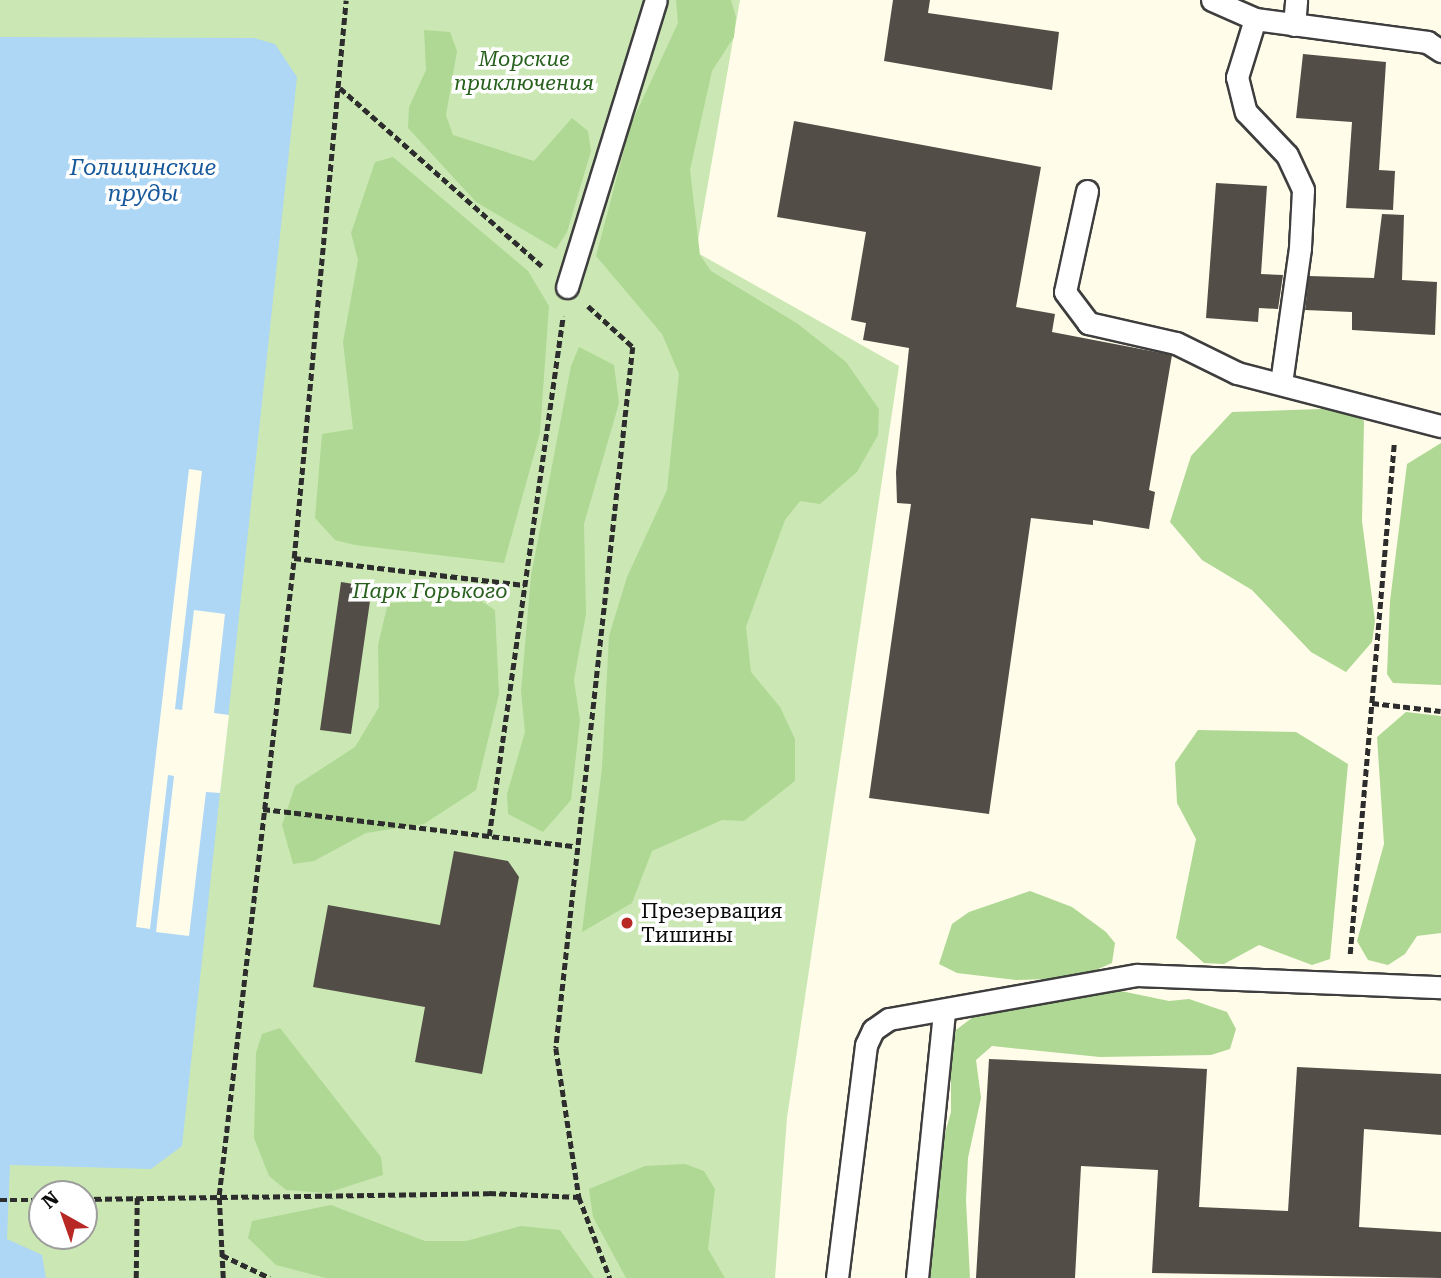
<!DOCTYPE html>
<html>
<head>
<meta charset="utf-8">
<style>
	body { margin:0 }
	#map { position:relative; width:1441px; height:1278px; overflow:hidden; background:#fffce9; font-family:"Roboto Serif",serif }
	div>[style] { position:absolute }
	.green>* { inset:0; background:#cbe8b4 }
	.forest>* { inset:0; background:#aed893 }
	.water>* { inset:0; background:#aed6f5 }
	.pier>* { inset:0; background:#fffce9 }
	.building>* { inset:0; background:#534d47 }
	.path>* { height:4.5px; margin-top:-2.25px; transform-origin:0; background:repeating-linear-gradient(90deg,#2d2d2d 0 7px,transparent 0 10.5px) }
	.roads { filter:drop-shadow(2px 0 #3e3e3e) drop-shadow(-2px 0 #3e3e3e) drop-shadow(0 2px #3e3e3e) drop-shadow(0 -2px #3e3e3e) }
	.service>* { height:21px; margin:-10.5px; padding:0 10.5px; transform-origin:10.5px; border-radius:10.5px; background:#fff }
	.dots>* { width:19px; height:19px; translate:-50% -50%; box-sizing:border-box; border:4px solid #fff; border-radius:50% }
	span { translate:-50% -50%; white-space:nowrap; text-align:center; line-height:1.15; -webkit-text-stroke:7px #fff; paint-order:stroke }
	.park-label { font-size:21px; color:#27601d; font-style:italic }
	.poi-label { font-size:21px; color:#0b0b0b }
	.left { translate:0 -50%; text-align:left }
	.water-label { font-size:23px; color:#17589a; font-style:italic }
	.north { position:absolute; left:28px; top:1180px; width:70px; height:70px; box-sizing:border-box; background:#fff; border:2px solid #9d9d9d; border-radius:50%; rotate:320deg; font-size:19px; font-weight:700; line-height:28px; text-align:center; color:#0b0b0b }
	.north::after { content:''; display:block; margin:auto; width:24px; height:32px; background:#b82825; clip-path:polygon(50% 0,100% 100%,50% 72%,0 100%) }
</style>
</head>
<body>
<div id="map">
	<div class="green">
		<div style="clip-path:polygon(evenodd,0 0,740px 0,696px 252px,899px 366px,787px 1118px,775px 1278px,0 1278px,0 0,42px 1194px,84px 1194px,84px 1236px,42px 1236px,42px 1194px)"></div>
	</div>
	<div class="forest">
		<div style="clip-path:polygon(676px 0,731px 0,736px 17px,734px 37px,712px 71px,690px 170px,700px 255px,711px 271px,798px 324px,846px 362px,879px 409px,878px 435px,857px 472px,820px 504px,800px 501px,785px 520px,746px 627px,751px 672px,780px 707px,795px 739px,795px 781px,744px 821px,722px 820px,652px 851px,632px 903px,582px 932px,602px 768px,609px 636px,627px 577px,667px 490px,679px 374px,662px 334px,596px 256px,631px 124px,678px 23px)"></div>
		<div style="clip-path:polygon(424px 30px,450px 32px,457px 51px,446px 115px,453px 135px,534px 161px,572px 118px,588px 131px,591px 151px,567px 232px,556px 249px,476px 202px,408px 128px,409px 107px,426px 70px)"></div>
		<div style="clip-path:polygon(393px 157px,528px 271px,549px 306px,540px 433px,504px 563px,355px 545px,335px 540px,315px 518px,322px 434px,353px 429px,343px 342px,358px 260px,351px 233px,375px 162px)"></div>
		<div style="clip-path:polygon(579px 347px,614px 365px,619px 403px,584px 524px,586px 614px,574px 680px,580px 720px,571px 800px,543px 832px,508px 814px,507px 794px,525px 732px,521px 691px,531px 576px,571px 366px)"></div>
		<div style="clip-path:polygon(1350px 408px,1364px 421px,1362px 521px,1375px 621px,1372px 642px,1346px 672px,1311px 652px,1252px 590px,1202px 560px,1170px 522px,1191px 456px,1232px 412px)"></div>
		<div style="clip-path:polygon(1441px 443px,1441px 685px,1393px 683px,1387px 674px,1390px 601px,1407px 464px)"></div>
		<div style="clip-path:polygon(478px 599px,495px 610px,499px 694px,476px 790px,424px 824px,366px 833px,314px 861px,293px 864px,282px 825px,295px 786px,355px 747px,379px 707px,378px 645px,388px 603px)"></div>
		<div style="clip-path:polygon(1406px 712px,1441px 716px,1441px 933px,1417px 936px,1405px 954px,1388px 965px,1368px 960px,1357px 941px,1384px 844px,1377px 737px)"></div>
		<div style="clip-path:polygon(1198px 730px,1296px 732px,1348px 764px,1330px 959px,1312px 965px,1259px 945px,1224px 964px,1204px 963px,1176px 938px,1196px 839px,1177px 803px,1175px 763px)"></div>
		<div style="clip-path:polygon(1030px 891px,1072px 907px,1106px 932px,1115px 943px,1112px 963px,1077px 978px,1016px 980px,957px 973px,939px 964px,952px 924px,969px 912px)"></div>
		<div style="clip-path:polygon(1116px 990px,1169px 1001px,1189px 999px,1227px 1012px,1236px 1029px,1230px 1049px,1211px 1055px,1100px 1057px,992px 1046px,976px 1060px,981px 1098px,968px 1158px,966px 1200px,970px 1278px,924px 1278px,923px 1211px,951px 1112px,951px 1052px,956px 1030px,990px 1004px)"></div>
		<div style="clip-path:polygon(280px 1028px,381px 1157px,383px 1175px,327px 1193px,286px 1190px,269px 1176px,254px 1138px,256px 1053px,262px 1034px)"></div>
		<div style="clip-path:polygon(685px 1164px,704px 1171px,715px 1189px,708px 1249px,725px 1278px,626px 1278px,593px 1217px,589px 1189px,645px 1166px)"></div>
		<div style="clip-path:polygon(331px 1205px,425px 1241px,466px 1241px,521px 1226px,560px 1230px,594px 1278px,326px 1278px,276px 1265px,248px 1238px,252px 1221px)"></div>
	</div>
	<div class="water">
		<div style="clip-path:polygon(0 37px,254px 38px,275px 44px,297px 77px,182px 1146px,151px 1169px,10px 1165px,7px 1239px,42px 1255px,46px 1278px,0 1278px)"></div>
	</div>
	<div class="pier">
		<div style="clip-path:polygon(189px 469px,202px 471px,175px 709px,182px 710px,194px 610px,225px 614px,214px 713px,229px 715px,220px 793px,206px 792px,189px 936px,156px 932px,174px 776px,168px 775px,150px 929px,136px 927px)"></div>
	</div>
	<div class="building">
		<div style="clip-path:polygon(893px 0,930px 0,928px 13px,1059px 32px,1052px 90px,884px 61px)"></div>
		<div style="clip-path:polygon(1303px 54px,1386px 62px,1379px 170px,1395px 171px,1393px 210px,1346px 208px,1352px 122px,1296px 118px)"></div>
		<div style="clip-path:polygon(794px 121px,1041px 167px,1016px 307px,1055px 314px,1052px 332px,1172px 355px,1149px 490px,1155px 492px,1149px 529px,1093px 520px,1093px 525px,1031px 518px,989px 814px,869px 798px,911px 504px,897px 503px,896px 472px,909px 348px,863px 340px,866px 323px,851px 320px,866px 232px,777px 217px)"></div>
		<div style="clip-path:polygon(1216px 183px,1267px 186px,1261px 274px,1283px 275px,1278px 309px,1259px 308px,1258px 322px,1206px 318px)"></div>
		<div style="clip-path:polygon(1382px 214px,1404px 215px,1402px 280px,1437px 282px,1435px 335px,1352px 330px,1352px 312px,1305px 310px,1309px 276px,1374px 278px)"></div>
		<div style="clip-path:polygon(341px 582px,372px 587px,351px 734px,320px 730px)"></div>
		<div style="clip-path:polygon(454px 851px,508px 861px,519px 877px,482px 1074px,415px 1062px,425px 1007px,313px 987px,328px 905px,440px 925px)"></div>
		<div style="clip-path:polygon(989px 1059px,1207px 1069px,1199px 1207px,1288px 1211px,1297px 1067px,1441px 1074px,1441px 1135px,1364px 1129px,1359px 1227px,1441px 1232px,1441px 1278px,1152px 1273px,1158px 1170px,1081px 1166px,1075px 1278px,976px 1278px)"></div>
	</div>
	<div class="path">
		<div style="left:340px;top:88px;width:269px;rotate:41.4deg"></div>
		<div style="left:588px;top:306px;width:61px;rotate:42.3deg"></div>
		<div style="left:633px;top:347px;width:705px;rotate:96.27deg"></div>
		<div style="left:556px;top:1048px;width:151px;rotate:81.2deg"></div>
		<div style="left:579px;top:1197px;width:87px;rotate:69.1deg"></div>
		<div style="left:294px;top:558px;width:232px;rotate:6.7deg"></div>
		<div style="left:1372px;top:703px;width:69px;rotate:6.6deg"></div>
		<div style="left:263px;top:809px;width:314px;rotate:6.8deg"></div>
		<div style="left:489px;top:836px;width:525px;rotate:-81.9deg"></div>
		<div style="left:1350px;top:954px;width:512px;rotate:-85.07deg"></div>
		<div style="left:84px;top:1199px;width:405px;rotate:-0.8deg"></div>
		<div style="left:489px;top:1193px;width:90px;rotate:2.5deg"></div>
		<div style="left:0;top:1200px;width:42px"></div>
		<div style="left:222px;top:1255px;width:53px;rotate:25.6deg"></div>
		<div style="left:136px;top:1278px;width:81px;rotate:-89.3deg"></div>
		<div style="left:223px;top:1278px;width:83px;rotate:-92.8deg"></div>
		<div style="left:219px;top:1195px;width:641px;rotate:-83.28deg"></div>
		<div style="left:294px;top:558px;width:560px;rotate:-84.68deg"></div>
	</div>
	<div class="roads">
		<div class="service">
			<div style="left:1212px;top:0;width:47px;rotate:23.8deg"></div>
			<div style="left:1255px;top:19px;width:174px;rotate:7.6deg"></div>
			<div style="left:1427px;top:42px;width:17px;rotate:33deg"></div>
			<div style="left:1255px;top:19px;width:61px;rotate:107.2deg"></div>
			<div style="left:1237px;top:77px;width:36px;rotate:76deg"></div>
			<div style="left:1246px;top:112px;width:59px;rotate:46.4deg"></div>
			<div style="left:1287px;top:155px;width:38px;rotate:65deg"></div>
			<div style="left:1303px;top:190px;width:58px;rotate:93deg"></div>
			<div style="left:1300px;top:248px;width:137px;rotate:98deg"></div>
			<div style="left:1294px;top:25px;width:25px;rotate:-85deg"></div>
			<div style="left:1087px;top:191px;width:103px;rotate:102.3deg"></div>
			<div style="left:1065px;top:292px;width:39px;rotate:53deg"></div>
			<div style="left:1088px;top:323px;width:90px;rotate:12.8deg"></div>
			<div style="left:1176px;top:343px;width:68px;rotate:26.2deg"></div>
			<div style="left:1237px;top:373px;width:211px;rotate:14.6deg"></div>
			<div style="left:567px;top:287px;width:300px;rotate:-72.8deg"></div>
			<div style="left:837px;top:1278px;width:235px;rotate:-82.9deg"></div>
			<div style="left:866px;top:1045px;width:17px;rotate:-65deg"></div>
			<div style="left:873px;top:1030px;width:19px;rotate:-35deg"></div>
			<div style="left:889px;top:1019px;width:252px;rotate:-10.1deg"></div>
			<div style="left:1137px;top:975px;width:304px;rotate:2.3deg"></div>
			<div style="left:917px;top:1278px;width:269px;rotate:-84.2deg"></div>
		</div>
	</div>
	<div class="dots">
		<div style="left:627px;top:923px;background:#b82825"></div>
	</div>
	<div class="park-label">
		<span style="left:524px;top:71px">Морские<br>приключения</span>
		<span style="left:430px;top:591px">Парк Горького</span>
	</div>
	<div class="poi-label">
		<span class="left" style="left:641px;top:923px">Презервация<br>Тишины</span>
	</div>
	<div class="water-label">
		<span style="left:143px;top:181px">Голицинские<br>пруды</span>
	</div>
	<div class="north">N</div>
</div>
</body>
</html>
